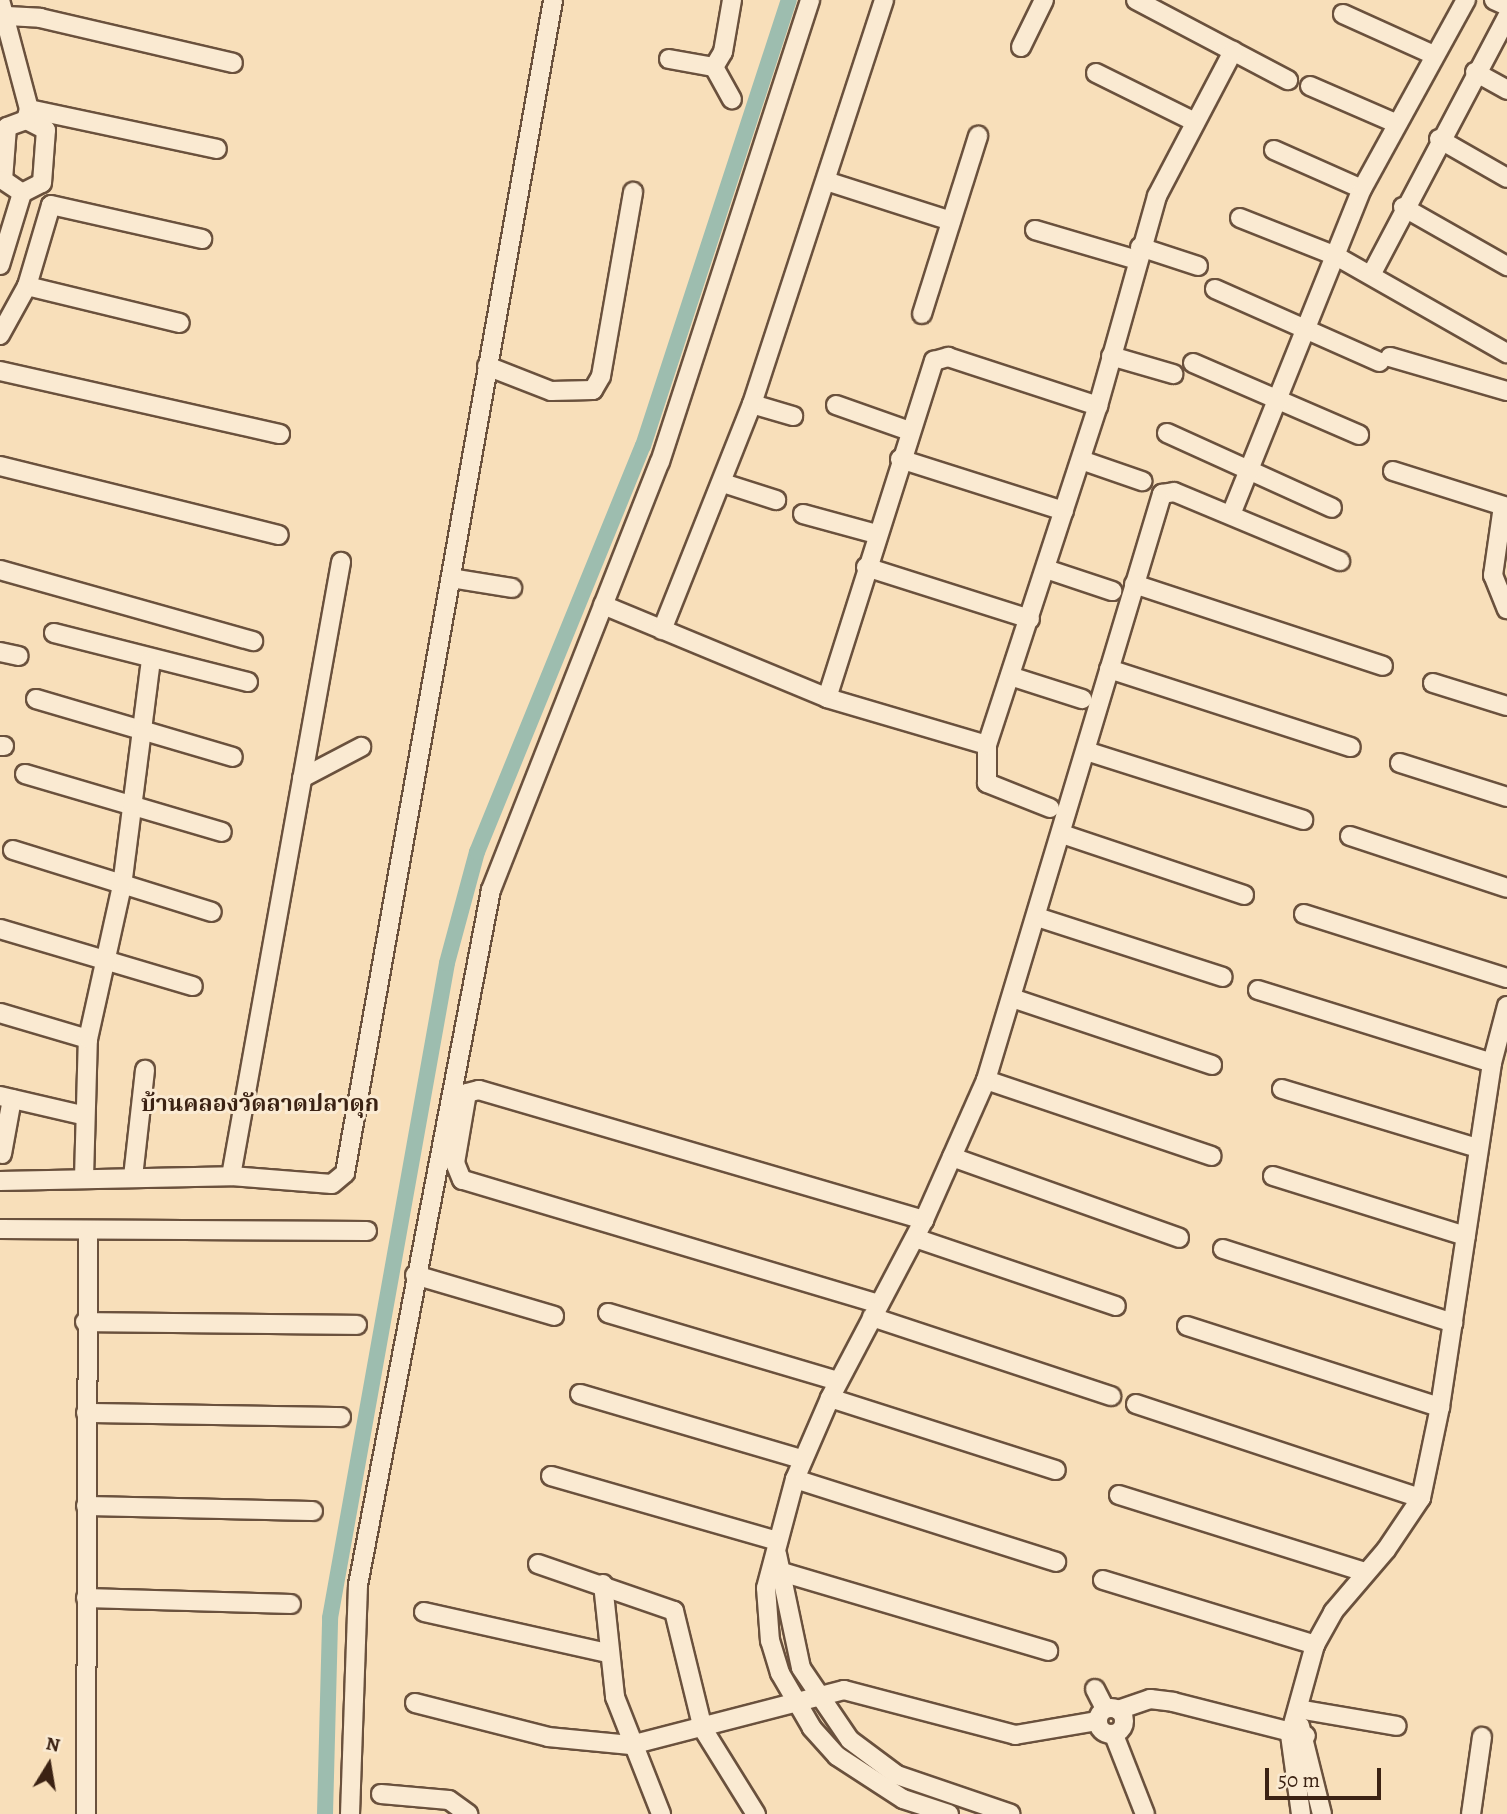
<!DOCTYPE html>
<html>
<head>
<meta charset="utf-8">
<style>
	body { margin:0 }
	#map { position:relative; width:1507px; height:1814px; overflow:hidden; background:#f8dfba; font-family:Alegreya,"Noto Serif Thai",serif }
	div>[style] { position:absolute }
	.canal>* { height:16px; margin:-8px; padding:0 8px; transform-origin:8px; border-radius:8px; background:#9dbdaf }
	.roads { filter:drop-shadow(2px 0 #6a513d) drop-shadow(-2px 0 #6a513d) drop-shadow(0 2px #6a513d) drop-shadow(0 -2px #6a513d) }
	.street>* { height:18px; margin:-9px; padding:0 9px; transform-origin:9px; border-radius:9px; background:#faead2 }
	.street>.ring { margin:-9px; padding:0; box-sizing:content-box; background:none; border:18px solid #faead2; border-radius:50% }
	span { translate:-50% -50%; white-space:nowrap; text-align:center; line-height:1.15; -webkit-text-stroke:6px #faead2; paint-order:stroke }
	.quarter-label { font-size:23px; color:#3b2213; font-weight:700 }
	.north { position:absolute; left:14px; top:1730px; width:70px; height:70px; -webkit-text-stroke:5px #faead2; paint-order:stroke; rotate:11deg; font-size:19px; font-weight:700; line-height:28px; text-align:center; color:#3b2213 }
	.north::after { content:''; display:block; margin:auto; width:24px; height:32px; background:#3b2213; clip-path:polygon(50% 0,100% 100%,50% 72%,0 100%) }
	.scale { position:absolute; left:1265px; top:1768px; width:116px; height:32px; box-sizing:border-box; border:4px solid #3b2213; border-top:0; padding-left:9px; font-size:21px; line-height:24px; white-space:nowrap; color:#3b2213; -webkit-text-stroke:5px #faead2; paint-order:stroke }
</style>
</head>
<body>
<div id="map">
	<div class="canal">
		<div style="left:325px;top:1814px;width:196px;rotate:-88.5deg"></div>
		<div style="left:330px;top:1618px;width:665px;rotate:-79.87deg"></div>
		<div style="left:447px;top:963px;width:115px;rotate:-74.9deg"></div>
		<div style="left:477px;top:852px;width:439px;rotate:-67.8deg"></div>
		<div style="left:643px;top:446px;width:469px;rotate:-71.9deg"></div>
	</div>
	<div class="roads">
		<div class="street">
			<div style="left:0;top:0;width:113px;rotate:75.1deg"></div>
			<div style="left:29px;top:109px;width:11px;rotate:105deg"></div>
			<div style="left:1136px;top:0;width:172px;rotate:27.8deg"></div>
			<div style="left:1494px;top:0;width:14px;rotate:25deg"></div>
			<div style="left:1343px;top:14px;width:100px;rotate:24.3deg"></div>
			<div style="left:7px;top:16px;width:33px;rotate:3deg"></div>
			<div style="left:40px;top:18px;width:198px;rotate:13.1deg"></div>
			<div style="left:1021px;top:47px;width:52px;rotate:-63.9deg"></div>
			<div style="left:669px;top:59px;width:46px;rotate:10.1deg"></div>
			<div style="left:714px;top:67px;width:17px;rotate:-59deg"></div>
			<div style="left:723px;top:52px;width:53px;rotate:-80.2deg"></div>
			<div style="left:714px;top:67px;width:37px;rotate:61deg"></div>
			<div style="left:1475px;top:72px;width:37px;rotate:29deg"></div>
			<div style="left:1096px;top:73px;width:110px;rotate:26.3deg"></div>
			<div style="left:1310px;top:86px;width:93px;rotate:23.5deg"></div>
			<div style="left:29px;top:109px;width:192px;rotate:12deg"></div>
			<div style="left:1439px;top:139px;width:78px;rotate:29.8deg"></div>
			<div style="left:1274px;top:150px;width:96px;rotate:23.9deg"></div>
			<div style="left:826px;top:181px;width:131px;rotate:17.7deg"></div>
			<div style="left:1403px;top:207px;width:120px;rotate:29.6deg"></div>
			<div style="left:1240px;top:218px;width:103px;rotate:21.6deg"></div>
			<div style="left:1336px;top:256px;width:197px;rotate:29.6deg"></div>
			<div style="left:1035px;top:230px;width:106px;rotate:16.4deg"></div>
			<div style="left:1140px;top:247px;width:61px;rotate:18.1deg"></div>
			<div style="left:0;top:265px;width:75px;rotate:-73deg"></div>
			<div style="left:22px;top:193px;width:22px;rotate:-27deg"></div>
			<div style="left:42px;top:183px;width:53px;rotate:-85.7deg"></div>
			<div style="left:46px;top:130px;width:22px;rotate:-153deg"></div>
			<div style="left:26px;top:120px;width:20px;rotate:160deg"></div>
			<div style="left:7px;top:127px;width:53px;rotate:94.3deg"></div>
			<div style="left:3px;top:180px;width:23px;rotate:34deg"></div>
			<div style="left:1371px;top:275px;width:292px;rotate:-62.2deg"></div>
			<div style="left:27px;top:286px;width:157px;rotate:13.6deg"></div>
			<div style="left:1215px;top:289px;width:180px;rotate:23.9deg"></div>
			<div style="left:922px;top:314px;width:187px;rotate:-72.5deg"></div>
			<div style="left:0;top:335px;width:56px;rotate:-61.1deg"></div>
			<div style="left:27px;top:286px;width:84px;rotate:-73.5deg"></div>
			<div style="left:51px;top:205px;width:155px;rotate:12.7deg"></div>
			<div style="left:1111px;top:356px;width:65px;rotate:16.2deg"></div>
			<div style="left:1390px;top:357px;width:122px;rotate:16.2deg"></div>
			<div style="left:1193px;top:363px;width:181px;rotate:23.4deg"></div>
			<div style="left:487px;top:366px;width:69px;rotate:21.3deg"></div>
			<div style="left:551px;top:391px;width:42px;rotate:-1.4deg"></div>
			<div style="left:593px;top:390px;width:16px;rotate:-60deg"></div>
			<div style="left:601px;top:376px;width:187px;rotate:-80.1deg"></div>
			<div style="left:0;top:371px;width:287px;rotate:12.7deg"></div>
			<div style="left:752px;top:404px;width:43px;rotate:16.3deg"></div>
			<div style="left:836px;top:405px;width:78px;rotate:19.4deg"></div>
			<div style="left:1167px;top:433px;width:181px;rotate:24.4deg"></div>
			<div style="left:900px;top:459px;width:172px;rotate:17.6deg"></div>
			<div style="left:1081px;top:460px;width:65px;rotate:19deg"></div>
			<div style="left:0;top:466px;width:287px;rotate:13.9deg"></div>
			<div style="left:1393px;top:471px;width:120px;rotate:17.5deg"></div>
			<div style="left:723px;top:483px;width:56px;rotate:17.8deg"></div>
			<div style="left:1503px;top:506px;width:70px;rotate:98.2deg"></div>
			<div style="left:1493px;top:575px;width:37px;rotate:68deg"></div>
			<div style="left:1234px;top:507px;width:343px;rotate:-68.1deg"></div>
			<div style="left:1362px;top:189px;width:216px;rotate:-61.2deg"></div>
			<div style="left:803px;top:514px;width:76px;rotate:15.3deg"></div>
			<div style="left:866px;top:567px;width:172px;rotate:17.6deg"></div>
			<div style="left:1046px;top:569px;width:70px;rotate:18.4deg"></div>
			<div style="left:0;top:570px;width:263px;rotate:15.7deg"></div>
			<div style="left:451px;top:578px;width:62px;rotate:9.3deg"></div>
			<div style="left:1134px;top:584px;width:262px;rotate:18.2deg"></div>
			<div style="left:603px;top:605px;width:243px;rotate:22.5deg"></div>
			<div style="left:827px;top:698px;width:167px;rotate:16.4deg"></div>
			<div style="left:662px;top:630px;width:243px;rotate:-68.3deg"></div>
			<div style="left:752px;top:404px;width:425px;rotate:-71.9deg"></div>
			<div style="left:54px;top:633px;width:200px;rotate:14.2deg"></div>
			<div style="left:0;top:652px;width:19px;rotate:12deg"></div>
			<div style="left:1109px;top:669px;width:254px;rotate:17.9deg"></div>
			<div style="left:1010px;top:676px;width:76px;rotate:17.7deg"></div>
			<div style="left:1433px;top:683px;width:77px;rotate:17.3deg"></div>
			<div style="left:827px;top:698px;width:354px;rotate:-72.4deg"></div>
			<div style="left:934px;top:361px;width:15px;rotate:-16deg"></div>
			<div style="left:948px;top:357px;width:158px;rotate:18.1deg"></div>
			<div style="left:36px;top:699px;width:205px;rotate:16.4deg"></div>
			<div style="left:0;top:746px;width:4px"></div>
			<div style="left:1086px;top:751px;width:228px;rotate:17.6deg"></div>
			<div style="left:1400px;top:763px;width:112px;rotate:17.6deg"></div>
			<div style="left:25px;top:774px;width:205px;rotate:16.4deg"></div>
			<div style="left:302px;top:778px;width:67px;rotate:-27.7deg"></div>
			<div style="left:1050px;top:808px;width:68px;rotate:-158.4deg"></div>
			<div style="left:987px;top:783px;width:38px;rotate:-90deg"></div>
			<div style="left:987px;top:745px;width:357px;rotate:-71.9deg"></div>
			<div style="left:1098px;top:406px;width:218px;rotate:-74.3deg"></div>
			<div style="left:1157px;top:196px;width:164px;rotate:-62.3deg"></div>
			<div style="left:1062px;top:834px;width:192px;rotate:18.5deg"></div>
			<div style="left:1350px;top:836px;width:165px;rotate:18.3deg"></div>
			<div style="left:13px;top:850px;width:208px;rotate:17.3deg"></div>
			<div style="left:1304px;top:914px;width:213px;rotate:17.5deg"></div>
			<div style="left:1037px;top:917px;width:195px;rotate:17.9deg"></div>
			<div style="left:0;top:929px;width:201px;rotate:16.5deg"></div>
			<div style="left:1258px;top:990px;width:245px;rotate:17.3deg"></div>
			<div style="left:1012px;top:998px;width:211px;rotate:18.5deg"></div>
			<div style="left:0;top:1013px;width:92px;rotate:16.5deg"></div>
			<div style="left:986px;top:1080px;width:238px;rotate:18.6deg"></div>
			<div style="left:1282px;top:1089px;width:205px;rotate:16.8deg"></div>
			<div style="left:0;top:1096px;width:84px;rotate:13deg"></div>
			<div style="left:2px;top:1154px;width:56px;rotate:-79.7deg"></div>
			<div style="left:952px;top:1157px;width:241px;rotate:19.6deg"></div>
			<div style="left:231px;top:1176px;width:624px;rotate:-79.84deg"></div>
			<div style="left:1273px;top:1176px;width:202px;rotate:17.3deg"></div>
			<div style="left:133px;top:1177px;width:108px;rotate:-83.6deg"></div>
			<div style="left:84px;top:1178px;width:139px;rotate:-88.4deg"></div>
			<div style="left:88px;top:1039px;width:157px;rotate:-77.5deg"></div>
			<div style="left:122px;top:886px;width:229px;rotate:-82.7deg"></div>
			<div style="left:0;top:1181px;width:231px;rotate:-1.2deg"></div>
			<div style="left:231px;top:1176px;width:101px;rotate:4.5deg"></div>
			<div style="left:332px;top:1184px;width:17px;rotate:-40deg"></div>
			<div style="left:345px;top:1173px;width:1191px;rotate:-79.94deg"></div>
			<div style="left:0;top:1229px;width:367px;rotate:0.3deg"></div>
			<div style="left:915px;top:1238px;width:212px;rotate:18.7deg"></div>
			<div style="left:1223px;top:1249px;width:242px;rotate:17.8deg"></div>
			<div style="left:415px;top:1275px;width:145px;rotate:16.4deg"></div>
			<div style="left:879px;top:1304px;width:435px;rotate:-163.4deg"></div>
			<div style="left:462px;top:1180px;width:18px;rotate:-112deg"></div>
			<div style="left:455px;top:1163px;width:71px;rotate:-80.3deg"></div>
			<div style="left:467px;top:1093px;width:12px;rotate:-14deg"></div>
			<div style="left:479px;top:1090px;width:464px;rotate:16.3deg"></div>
			<div style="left:608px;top:1313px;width:240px;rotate:16.5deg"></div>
			<div style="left:872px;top:1317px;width:252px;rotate:18.3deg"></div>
			<div style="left:85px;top:1322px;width:272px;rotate:0.6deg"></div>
			<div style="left:1187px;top:1326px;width:266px;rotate:17.8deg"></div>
			<div style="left:580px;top:1394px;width:230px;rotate:16.4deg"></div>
			<div style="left:830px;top:1398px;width:237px;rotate:17.7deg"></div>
			<div style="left:1136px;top:1404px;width:300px;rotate:18.3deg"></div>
			<div style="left:86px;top:1413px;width:255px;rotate:0.9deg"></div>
			<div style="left:551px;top:1476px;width:236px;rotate:16deg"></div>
			<div style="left:795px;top:1479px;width:274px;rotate:17.6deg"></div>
			<div style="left:1119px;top:1495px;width:258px;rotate:17.4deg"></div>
			<div style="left:86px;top:1506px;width:227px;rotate:1.3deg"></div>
			<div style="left:777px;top:1554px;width:116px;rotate:78.1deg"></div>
			<div style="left:801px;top:1668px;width:87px;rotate:55.8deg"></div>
			<div style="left:850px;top:1740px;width:59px;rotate:36.7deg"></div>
			<div style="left:897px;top:1775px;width:120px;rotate:18.9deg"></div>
			<div style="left:538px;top:1564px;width:144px;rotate:19.1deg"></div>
			<div style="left:674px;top:1611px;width:122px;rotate:76.2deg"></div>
			<div style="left:703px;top:1729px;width:100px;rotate:58.1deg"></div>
			<div style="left:775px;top:1570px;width:285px;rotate:16.5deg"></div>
			<div style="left:1103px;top:1580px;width:222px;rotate:17deg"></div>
			<div style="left:603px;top:1584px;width:114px;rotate:83.9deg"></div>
			<div style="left:615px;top:1697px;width:126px;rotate:68.5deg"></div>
			<div style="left:86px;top:1598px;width:205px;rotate:1.7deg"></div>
			<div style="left:424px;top:1612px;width:189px;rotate:12.6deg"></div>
			<div style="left:1095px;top:1689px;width:22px;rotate:63deg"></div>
			<div style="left:415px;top:1703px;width:137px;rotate:14.3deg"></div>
			<div style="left:548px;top:1737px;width:83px;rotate:5.5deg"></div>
			<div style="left:631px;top:1745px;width:220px;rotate:-14.5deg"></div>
			<div style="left:844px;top:1690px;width:177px;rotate:14.7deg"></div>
			<div style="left:1015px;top:1735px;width:84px;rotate:-9.6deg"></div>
			<div class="ring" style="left:1098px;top:1708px;width:8px;height:8px"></div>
			<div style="left:1298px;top:1709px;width:100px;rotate:9.7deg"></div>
			<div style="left:1118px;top:1710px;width:34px;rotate:-19deg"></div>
			<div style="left:1150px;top:1699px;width:23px;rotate:7deg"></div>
			<div style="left:1173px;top:1702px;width:137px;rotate:14.3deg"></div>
			<div style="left:1300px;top:1726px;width:91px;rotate:76deg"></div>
			<div style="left:1114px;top:1735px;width:85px;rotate:68.6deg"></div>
			<div style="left:381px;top:1794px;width:68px;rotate:5deg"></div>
			<div style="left:449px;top:1800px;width:24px;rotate:36deg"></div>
			<div style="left:86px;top:1814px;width:584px;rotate:-89.8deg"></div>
			<div style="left:350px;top:1814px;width:229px;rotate:-88deg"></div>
			<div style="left:358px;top:1585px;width:708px;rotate:-79.17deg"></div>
			<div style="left:491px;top:890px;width:460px;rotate:-68.5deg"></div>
			<div style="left:660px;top:462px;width:486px;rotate:-72deg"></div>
			<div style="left:949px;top:1814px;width:48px;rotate:-161.9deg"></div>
			<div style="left:903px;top:1799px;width:79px;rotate:-146.9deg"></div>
			<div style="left:837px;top:1756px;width:38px;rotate:-132deg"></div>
			<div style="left:812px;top:1728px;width:64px;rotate:-120.2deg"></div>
			<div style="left:780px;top:1673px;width:34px;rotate:-107deg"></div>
			<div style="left:770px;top:1641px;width:53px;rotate:-94.3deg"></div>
			<div style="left:766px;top:1588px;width:113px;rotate:-75.1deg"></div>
			<div style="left:795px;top:1479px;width:88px;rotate:-66.6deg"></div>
			<div style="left:830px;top:1398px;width:201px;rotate:-62.2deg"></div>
			<div style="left:924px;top:1220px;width:153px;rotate:-66.1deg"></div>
			<div style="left:986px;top:1080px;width:612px;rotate:-73.28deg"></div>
			<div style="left:1162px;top:494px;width:12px;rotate:-9deg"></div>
			<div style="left:1174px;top:492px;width:180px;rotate:22.6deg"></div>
			<div style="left:1301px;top:1814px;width:80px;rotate:-97.9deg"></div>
			<div style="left:1290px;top:1735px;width:93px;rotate:-74.5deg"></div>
			<div style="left:1315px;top:1645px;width:38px;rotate:-61deg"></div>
			<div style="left:1333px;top:1612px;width:82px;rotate:-49.5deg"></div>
			<div style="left:1386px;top:1550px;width:63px;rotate:-56.1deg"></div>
			<div style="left:1421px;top:1498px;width:93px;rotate:-78.2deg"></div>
			<div style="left:1440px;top:1407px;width:348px;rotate:-81.4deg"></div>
			<div style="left:1492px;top:1063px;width:59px;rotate:-75.3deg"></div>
			<div style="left:1471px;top:1814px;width:78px;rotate:-81.9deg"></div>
		</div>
	</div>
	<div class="quarter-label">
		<span style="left:260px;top:1104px">บ้านคลองวัดลาดปลาดุก</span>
	</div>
	<div class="north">N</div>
	<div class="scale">50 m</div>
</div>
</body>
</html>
